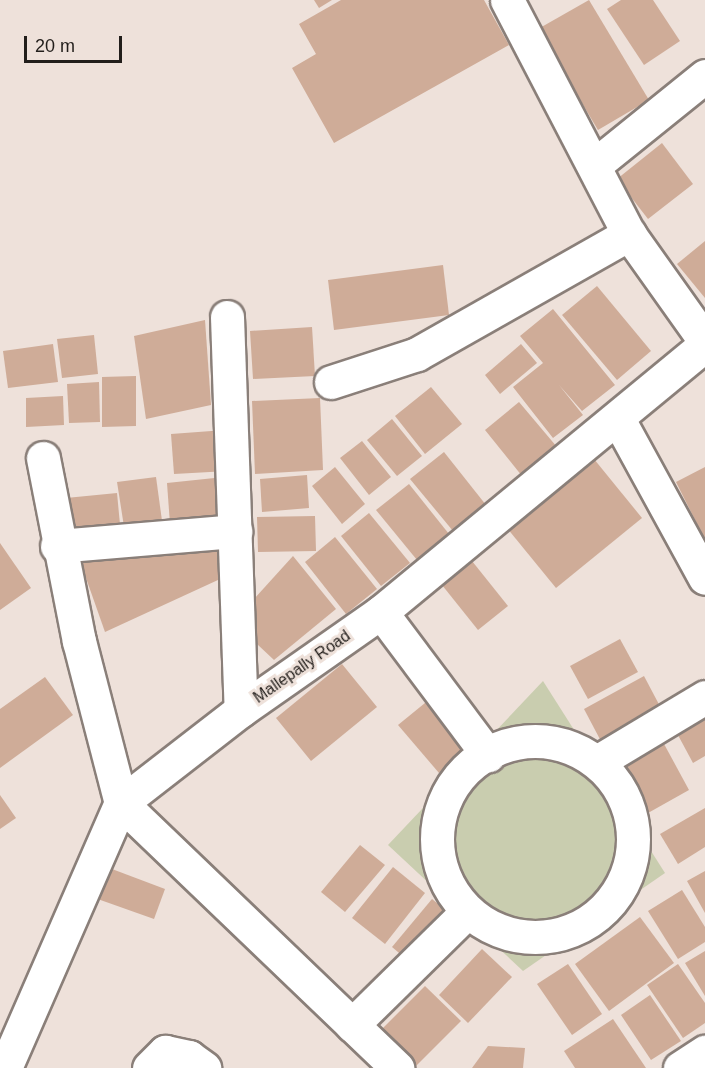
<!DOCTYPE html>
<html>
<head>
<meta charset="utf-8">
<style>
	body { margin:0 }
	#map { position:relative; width:705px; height:1068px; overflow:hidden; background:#eee1da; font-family:Helvetica,sans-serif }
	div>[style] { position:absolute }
	.green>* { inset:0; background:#c9cdaf }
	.building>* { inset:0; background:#cfac98 }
	.roads { filter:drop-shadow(2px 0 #8a7f79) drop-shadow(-2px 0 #8a7f79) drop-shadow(0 2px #8a7f79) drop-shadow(0 -2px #8a7f79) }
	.street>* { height:33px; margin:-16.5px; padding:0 16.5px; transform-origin:16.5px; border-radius:16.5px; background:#fff }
	.street>.ring { margin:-16.5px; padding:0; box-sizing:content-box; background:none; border:33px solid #fff; border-radius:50% }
	.secondary>* { height:33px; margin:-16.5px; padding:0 16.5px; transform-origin:16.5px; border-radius:16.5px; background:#fff }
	span { translate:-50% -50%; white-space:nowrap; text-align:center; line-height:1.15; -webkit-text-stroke:6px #eee1da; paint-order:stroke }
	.street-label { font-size:16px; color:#221e1b }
	.scale { position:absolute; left:24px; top:36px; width:98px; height:27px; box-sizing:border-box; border:3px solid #221e1b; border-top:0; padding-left:8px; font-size:18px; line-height:21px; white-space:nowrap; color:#221e1b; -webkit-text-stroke:4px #eee1da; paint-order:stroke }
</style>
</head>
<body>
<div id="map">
	<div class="green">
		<div style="clip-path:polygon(543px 681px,665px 873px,523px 971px,388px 845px)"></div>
	</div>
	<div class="building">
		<div style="clip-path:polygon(314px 0,332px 0,319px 8px)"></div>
		<div style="clip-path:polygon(341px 0,484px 0,509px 45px,334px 143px,292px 68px,316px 54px,299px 24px)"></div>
		<div style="clip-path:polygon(589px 0,649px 100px,598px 130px,538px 29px)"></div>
		<div style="clip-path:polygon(621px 0,653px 0,680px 41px,644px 65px,607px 9px)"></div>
		<div style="clip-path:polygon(662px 143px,693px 184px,648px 219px,617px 179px)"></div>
		<div style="clip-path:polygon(705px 241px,705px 298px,677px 264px)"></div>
		<div style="clip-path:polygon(443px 265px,449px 315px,334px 330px,328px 280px)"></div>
		<div style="clip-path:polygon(597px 286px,651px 351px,617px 380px,562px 315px)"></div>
		<div style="clip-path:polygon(553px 309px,615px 385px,582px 411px,559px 385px,583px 415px,553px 438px,513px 387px,543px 363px,520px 336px)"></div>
		<div style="clip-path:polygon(205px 320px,211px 405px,146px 419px,134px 336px)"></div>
		<div style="clip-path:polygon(312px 327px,315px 376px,253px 379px,250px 331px)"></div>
		<div style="clip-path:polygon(94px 335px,98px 374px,62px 378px,57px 339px)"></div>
		<div style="clip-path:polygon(53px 344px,58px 382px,8px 388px,3px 351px)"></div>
		<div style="clip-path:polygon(521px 344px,537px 363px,500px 394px,485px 375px)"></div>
		<div style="clip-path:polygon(136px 376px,136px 426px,102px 427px,102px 377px)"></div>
		<div style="clip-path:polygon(99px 382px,100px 422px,69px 423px,67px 384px)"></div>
		<div style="clip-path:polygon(431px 387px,462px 424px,425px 454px,395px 416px)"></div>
		<div style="clip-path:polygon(63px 396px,64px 425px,26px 427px,26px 398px)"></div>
		<div style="clip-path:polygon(320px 398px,323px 470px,255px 474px,252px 401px)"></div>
		<div style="clip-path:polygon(519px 402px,557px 447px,522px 476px,485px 430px)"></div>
		<div style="clip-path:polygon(392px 419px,422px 456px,397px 476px,367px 440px)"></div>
		<div style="clip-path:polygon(225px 430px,228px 471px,174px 474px,171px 434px)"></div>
		<div style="clip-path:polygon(362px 441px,391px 477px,369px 495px,340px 458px)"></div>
		<div style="clip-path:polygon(444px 452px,486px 505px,453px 531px,410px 479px)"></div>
		<div style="clip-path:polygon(594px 459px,642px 518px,556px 588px,507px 528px)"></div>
		<div style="clip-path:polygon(335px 467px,365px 504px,342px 524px,312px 486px)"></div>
		<div style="clip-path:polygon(705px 467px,705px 540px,676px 482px)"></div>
		<div style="clip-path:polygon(307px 475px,309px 508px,262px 512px,260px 479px)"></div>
		<div style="clip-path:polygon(156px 477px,163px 528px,125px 533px,117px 482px)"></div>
		<div style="clip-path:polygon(224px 477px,227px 518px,170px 524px,167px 483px)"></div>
		<div style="clip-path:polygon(409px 484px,449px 534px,417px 560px,376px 510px)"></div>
		<div style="clip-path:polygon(117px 493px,121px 535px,70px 541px,66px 498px)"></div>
		<div style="clip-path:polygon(369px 513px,410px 563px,381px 586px,341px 536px)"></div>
		<div style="clip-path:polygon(315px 516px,316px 551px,258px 552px,257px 517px)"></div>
		<div style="clip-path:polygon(335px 537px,377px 589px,346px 614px,305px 562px)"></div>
		<div style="clip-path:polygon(224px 541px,231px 574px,105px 632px,80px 561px)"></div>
		<div style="clip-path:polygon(0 543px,31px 588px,0 610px)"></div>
		<div style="clip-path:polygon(293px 556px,336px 609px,274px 660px,257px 644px,254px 599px)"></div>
		<div style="clip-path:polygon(468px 556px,508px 606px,478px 630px,438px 580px)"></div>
		<div style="clip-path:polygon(620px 639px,638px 672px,588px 699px,570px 666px)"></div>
		<div style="clip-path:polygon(342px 664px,377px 707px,311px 761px,276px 718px)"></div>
		<div style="clip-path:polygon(644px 676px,663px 712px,603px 745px,584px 709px)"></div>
		<div style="clip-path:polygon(45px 677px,73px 715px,0 768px,0 709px)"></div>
		<div style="clip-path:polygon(436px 694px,476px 742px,439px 773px,398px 725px)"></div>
		<div style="clip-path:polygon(705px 705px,705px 756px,693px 763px,672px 724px)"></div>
		<div style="clip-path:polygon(657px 731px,689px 790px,648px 813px,616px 754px)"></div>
		<div style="clip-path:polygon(0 795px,16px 818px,0 829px)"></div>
		<div style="clip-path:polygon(705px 808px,705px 847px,678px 864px,660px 834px)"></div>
		<div style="clip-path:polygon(360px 845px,385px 865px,345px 912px,321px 892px)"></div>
		<div style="clip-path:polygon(104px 866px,165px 889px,154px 919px,92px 897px)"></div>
		<div style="clip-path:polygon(393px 867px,425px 893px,385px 944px,352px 918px)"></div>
		<div style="clip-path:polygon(705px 871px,705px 913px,687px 881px)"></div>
		<div style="clip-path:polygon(682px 890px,705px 927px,705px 942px,678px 959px,648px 911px)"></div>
		<div style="clip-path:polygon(432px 899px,452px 915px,411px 963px,392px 947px)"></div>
		<div style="clip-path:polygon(640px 917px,674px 963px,609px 1011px,575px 964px)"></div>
		<div style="clip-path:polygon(482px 949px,512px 977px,468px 1023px,439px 995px)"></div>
		<div style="clip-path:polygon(705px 951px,705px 996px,685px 963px)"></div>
		<div style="clip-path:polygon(568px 964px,602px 1014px,572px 1035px,537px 984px)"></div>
		<div style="clip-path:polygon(678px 964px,705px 1003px,705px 1023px,683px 1038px,647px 985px)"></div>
		<div style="clip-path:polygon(425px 986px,461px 1021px,415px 1067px,379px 1032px)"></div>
		<div style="clip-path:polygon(650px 995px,681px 1041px,651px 1060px,621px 1015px)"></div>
		<div style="clip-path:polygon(613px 1019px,646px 1068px,575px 1068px,564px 1051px)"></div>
		<div style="clip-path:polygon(488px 1046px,525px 1048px,523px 1068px,472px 1068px)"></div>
	</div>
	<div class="roads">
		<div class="street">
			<div style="left:507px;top:0;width:264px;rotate:62.5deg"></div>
			<div style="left:629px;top:234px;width:131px;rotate:54.6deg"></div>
			<div style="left:596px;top:164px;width:140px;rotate:-38.9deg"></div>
			<div style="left:227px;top:317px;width:393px;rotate:88deg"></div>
			<div style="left:331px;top:382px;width:90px;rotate:-18deg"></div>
			<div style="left:417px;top:354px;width:244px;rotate:-29.5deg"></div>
			<div style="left:618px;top:419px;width:181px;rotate:61.3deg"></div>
			<div style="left:43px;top:458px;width:187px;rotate:78.9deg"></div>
			<div style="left:79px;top:641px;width:167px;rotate:75.5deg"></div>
			<div style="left:121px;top:803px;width:383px;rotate:43.8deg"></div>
			<div style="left:57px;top:546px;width:179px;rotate:-4.8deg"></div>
			<div style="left:381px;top:612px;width:179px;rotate:53.2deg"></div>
			<div class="ring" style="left:437px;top:741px;width:163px;height:163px"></div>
			<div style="left:597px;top:762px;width:126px;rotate:-31deg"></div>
			<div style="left:352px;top:1025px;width:161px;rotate:-44.5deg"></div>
			<div style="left:5px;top:1068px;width:289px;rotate:-66.4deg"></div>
			<div style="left:121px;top:803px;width:152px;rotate:-37.8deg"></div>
			<div style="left:241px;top:710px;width:171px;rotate:-35deg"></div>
			<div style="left:381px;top:612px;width:420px;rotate:-39.5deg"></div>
			<div style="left:149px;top:1068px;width:23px;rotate:-45deg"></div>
			<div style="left:165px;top:1052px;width:25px;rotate:12deg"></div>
			<div style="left:189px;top:1057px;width:19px;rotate:36deg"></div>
		</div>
		<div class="secondary">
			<div style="left:680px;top:1068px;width:30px;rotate:-33deg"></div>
		</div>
	</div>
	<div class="street-label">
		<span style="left:302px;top:667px;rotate:-35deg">Mallepally Road</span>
	</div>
	<div class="scale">20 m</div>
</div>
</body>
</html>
